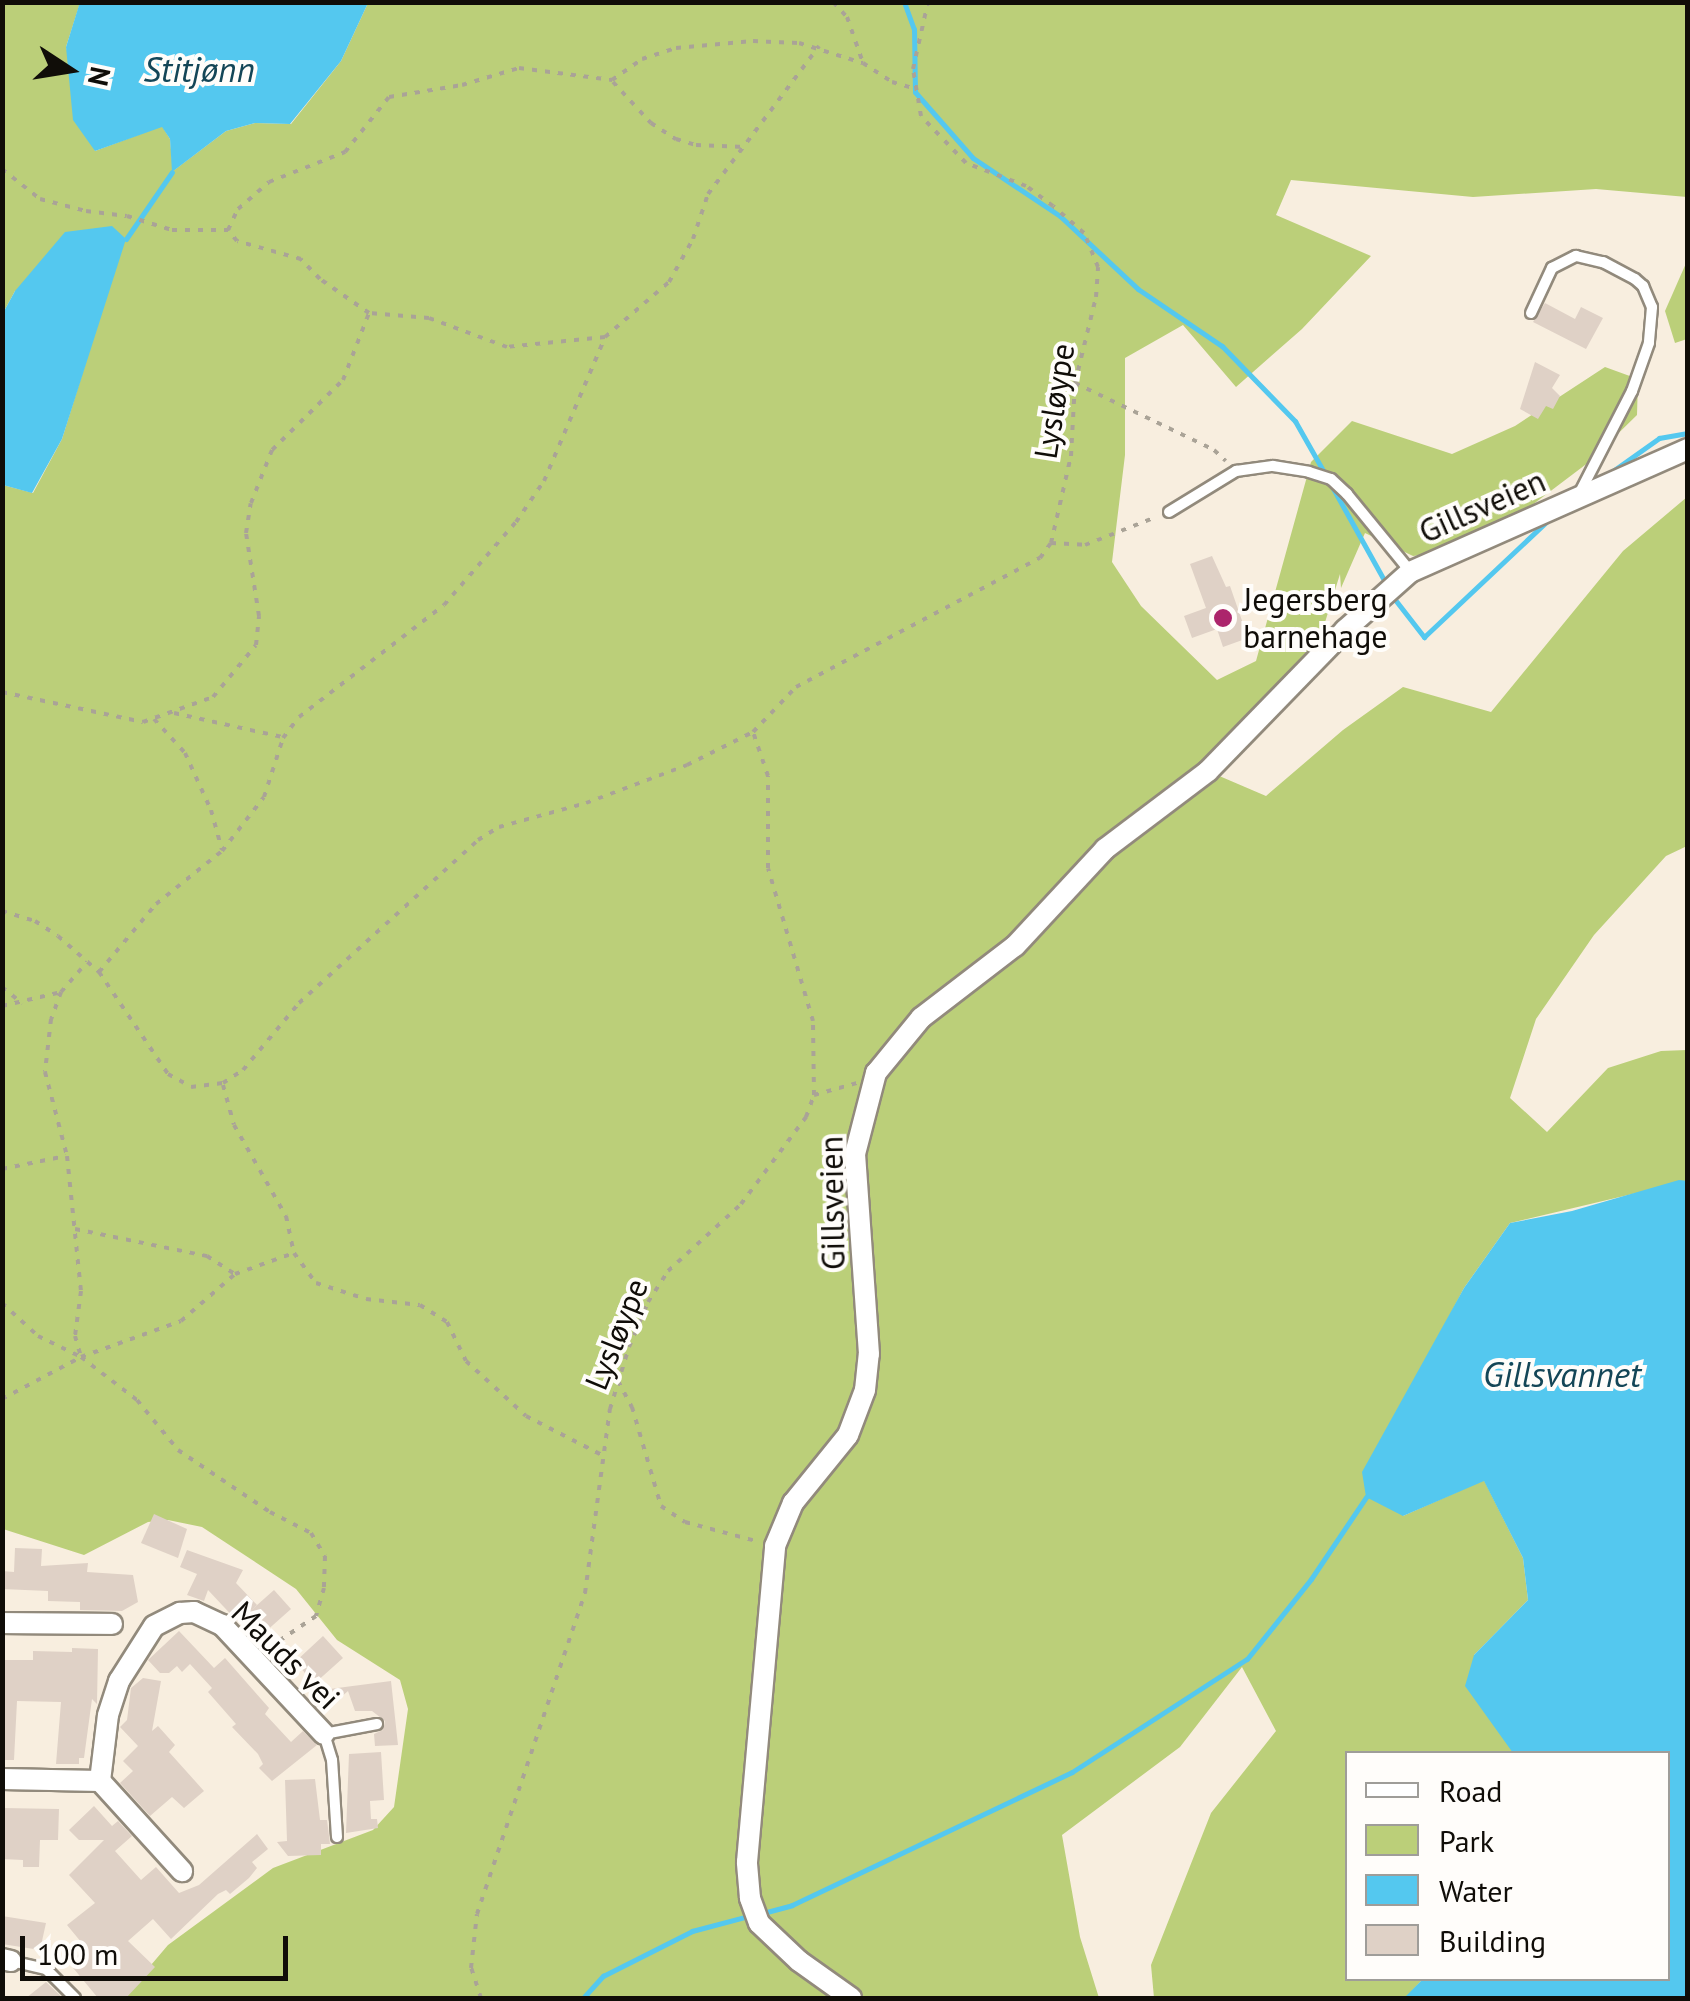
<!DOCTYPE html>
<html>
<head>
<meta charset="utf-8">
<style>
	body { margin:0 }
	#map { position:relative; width:1690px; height:2001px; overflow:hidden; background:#f8eedf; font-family:"PT Sans",sans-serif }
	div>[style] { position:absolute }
	.green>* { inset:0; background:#bbcf79 }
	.water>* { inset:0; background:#54c8ef }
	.stream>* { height:5px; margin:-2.5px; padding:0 2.5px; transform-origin:2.5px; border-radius:2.5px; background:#54c8ef }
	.building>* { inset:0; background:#dfd1c6 }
	.path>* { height:4px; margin-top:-2px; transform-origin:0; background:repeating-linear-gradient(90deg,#aaa397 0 5px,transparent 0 13px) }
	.roads { filter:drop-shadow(2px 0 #928a7c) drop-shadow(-2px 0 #928a7c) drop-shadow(0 2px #928a7c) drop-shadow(0 -2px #928a7c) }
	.service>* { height:10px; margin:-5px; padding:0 5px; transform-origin:5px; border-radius:5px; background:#fff }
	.minor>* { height:20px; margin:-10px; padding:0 10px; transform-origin:10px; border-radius:10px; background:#fff }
	.dots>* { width:28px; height:28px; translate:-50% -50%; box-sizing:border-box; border:5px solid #fffdfa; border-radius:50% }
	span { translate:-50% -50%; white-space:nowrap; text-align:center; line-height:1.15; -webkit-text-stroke:8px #fffdfa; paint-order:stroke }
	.street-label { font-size:32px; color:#100d08 }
	.poi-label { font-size:32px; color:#100d08 }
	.left { translate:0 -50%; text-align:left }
	.water-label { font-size:35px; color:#144657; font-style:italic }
	.frame { position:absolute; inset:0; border:5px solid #100d08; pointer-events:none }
	.legend { position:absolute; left:1345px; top:1751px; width:325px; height:230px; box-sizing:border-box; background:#fffdfa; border:2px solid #9f9d99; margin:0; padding:12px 18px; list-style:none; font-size:30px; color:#100d08 }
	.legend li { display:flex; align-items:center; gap:20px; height:50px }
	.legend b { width:50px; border:2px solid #9f9d99 }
	.north { position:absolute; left:20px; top:20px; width:100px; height:100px; -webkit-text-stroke:8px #fffdfa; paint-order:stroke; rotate:102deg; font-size:28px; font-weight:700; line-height:40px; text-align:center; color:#100d08 }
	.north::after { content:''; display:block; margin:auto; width:35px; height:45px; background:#100d08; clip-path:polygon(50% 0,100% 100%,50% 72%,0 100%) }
	.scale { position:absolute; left:20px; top:1936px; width:268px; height:45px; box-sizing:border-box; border:5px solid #100d08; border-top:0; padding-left:12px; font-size:30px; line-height:35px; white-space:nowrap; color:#100d08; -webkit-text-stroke:8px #fffdfa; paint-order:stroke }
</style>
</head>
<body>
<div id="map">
	<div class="green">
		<div style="clip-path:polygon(3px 3px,80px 3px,66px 47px,95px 151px,162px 126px,170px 139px,173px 171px,226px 131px,255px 123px,291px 124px,341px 61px,368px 3px,1687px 3px,1687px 197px,1596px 189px,1473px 197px,1291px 180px,1276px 215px,1371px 256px,1302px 329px,1236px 387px,1183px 325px,1125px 358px,1125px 455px,1112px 562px,1141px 606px,1217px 680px,1256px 661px,1311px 462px,1352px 421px,1452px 454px,1515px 426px,1605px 367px,1638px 379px,1637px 415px,1589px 462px,1474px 549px,1413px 556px,1365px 533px,1341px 588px,1340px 574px,1313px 661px,1217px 775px,1266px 796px,1343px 730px,1403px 687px,1491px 712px,1623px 551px,1687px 497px,1687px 846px,1666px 856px,1594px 935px,1536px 1019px,1510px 1098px,1547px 1132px,1608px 1068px,1661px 1051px,1687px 1050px,1687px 1181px,1510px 1223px,1464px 1288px,1416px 1379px,1403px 1516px,1484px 1480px,1523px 1558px,1528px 1600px,1474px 1655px,1513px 1753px,1348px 1754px,1348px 1978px,1423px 1979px,1407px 1996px,1410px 1998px,1154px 1998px,1151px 1965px,1211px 1813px,1276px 1731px,1242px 1667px,1180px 1747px,1062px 1835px,1080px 1937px,1099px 1998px,123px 1998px,168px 1945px,273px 1868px,373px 1830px,394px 1807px,408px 1709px,400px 1680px,337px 1640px,296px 1589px,202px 1527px,168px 1520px,148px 1522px,84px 1555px,3px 1529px,3px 485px,33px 493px,62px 439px,93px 339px,15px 291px,3px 313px)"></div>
		<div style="clip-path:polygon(1687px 261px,1687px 339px,1675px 343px,1665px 311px)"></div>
	</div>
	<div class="water">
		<div style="clip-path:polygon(80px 2px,368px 2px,368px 3px,341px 61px,290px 124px,255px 123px,226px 131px,172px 172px,170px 139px,162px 127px,95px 151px,73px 120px,66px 47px)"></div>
		<div style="clip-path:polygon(112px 226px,126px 239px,62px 439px,32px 493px,3px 485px,3px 313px,15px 291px,65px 232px)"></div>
		<div style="clip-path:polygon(1679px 1180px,1688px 1181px,1687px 1998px,1410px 1998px,1406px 1996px,1423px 1979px,1668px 1978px,1668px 1754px,1513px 1753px,1465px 1686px,1474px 1655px,1528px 1600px,1523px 1558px,1484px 1481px,1403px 1516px,1366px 1497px,1362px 1472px,1464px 1288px,1510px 1223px,1572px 1211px)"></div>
	</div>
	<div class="stream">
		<div style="left:904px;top:2px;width:29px;rotate:70deg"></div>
		<div style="left:914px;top:29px;width:63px;rotate:89.1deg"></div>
		<div style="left:915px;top:92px;width:88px;rotate:48.7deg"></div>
		<div style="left:973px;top:158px;width:105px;rotate:33.7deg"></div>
		<div style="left:1060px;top:216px;width:107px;rotate:43.1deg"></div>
		<div style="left:1138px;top:289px;width:102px;rotate:34.2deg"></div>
		<div style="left:1222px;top:346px;width:105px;rotate:45.8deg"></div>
		<div style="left:1295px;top:421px;width:61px;rotate:60.5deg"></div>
		<div style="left:126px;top:239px;width:81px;rotate:-55.5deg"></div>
		<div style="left:1607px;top:475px;width:64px;rotate:-35.4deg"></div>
		<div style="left:1659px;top:438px;width:29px;rotate:-10deg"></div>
		<div style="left:1330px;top:483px;width:119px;rotate:60.9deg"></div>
		<div style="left:1393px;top:597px;width:51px;rotate:52.2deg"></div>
		<div style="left:1424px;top:637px;width:169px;rotate:-43.3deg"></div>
		<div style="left:763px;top:1913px;width:30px;rotate:-15deg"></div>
		<div style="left:792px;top:1905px;width:310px;rotate:-25.4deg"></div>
		<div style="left:1072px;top:1772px;width:208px;rotate:-32.9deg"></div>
		<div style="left:1247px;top:1659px;width:102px;rotate:-51.3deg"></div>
		<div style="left:1311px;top:1579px;width:99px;rotate:-56.1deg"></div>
		<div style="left:583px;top:1998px;width:30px;rotate:-48deg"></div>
		<div style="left:603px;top:1976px;width:100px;rotate:-26.8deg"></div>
		<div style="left:692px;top:1931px;width:62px;rotate:-14.9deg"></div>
	</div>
	<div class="building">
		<div style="clip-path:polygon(1545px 303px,1575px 319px,1581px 307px,1603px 318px,1586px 349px,1533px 322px)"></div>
		<div style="clip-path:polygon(1535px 362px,1560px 375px,1552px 388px,1560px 396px,1553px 409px,1546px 406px,1538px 419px,1520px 409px)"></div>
		<div style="clip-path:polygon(1212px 556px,1226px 587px,1230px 586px,1248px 638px,1223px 647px,1217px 629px,1192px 638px,1184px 616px,1206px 608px,1190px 564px)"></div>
		<div style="clip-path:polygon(154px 1514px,187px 1529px,178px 1558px,141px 1543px)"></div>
		<div style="clip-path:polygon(15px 1548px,42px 1549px,41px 1566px,88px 1563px,87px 1572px,133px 1575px,138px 1602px,122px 1611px,80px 1610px,80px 1602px,48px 1601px,48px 1591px,2px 1589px,2px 1571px,14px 1572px)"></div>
		<div style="clip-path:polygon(187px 1550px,243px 1570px,236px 1583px,257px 1605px,238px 1622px,208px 1590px,204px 1601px,187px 1595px,197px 1574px,180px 1567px)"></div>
		<div style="clip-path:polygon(274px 1590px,291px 1609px,264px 1633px,247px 1614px)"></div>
		<div style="clip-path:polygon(179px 1631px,214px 1668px,225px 1658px,269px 1708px,265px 1714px,291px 1742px,303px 1731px,317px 1745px,272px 1781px,259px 1768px,263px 1764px,258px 1754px,232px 1727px,236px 1724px,208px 1692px,212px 1688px,190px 1664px,182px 1672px,177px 1666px,169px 1673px,160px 1673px,148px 1660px)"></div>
		<div style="clip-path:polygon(323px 1636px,343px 1658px,314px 1684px,300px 1667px,289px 1677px,277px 1664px,287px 1654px,295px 1662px)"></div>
		<div style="clip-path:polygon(72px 1648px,98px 1649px,97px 1704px,92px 1699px,84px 1758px,79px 1758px,79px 1764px,56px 1764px,61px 1702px,17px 1701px,14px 1760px,2px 1760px,2px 1660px,33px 1660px,33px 1651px,72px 1652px)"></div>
		<div style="clip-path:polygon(143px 1678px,161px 1681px,152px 1731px,158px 1726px,175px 1745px,169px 1752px,204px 1791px,184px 1808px,172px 1797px,150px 1816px,120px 1783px,133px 1771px,123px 1761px,138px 1746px,120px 1727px,127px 1720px,131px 1688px)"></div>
		<div style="clip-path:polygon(391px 1681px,398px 1745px,375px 1746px,374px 1734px,383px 1730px,385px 1721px,372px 1711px,355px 1711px,348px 1691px,323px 1713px,311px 1700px,322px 1690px)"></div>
		<div style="clip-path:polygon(381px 1752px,384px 1800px,370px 1801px,371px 1819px,377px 1819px,378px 1828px,346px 1833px,349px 1754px)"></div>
		<div style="clip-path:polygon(315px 1779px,320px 1820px,327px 1820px,330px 1844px,321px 1844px,321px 1855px,288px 1856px,277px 1842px,287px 1841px,285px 1780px)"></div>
		<div style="clip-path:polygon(94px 1806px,112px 1826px,118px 1821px,132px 1836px,115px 1851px,141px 1880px,156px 1867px,179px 1893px,199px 1885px,257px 1834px,268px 1849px,252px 1862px,257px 1868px,249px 1878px,230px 1894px,226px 1890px,218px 1894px,171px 1939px,153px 1919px,128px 1941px,155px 1967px,126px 1998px,98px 1998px,69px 1963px,86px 1948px,67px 1925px,95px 1903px,69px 1875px,104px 1840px,79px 1840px,69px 1830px)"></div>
		<div style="clip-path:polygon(3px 1808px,59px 1809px,58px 1840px,40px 1840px,39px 1867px,23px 1867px,23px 1860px,2px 1859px)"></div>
		<div style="clip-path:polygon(2px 1916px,46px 1923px,40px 1950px,2px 1944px)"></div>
		<div style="clip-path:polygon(46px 1982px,63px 1998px,26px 1998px)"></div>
	</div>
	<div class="path">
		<div style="left:833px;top:2px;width:21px;rotate:47deg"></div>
		<div style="left:847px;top:17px;width:49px;rotate:70.8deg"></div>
		<div style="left:613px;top:82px;width:56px;rotate:47.2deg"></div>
		<div style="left:651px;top:123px;width:30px;rotate:33deg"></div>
		<div style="left:676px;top:139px;width:21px;rotate:17deg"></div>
		<div style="left:696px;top:145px;width:49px;rotate:2.3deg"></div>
		<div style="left:2px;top:169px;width:48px;rotate:38.3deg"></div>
		<div style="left:40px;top:199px;width:48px;rotate:14.6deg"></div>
		<div style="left:86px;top:211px;width:41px;rotate:7deg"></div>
		<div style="left:127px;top:216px;width:47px;rotate:17.3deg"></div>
		<div style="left:172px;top:230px;width:56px"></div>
		<div style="left:605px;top:337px;width:99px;rotate:174.2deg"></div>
		<div style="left:507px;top:347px;width:83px;rotate:-159.6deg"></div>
		<div style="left:429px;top:318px;width:60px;rotate:-175.2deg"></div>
		<div style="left:369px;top:313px;width:60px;rotate:-145.2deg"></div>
		<div style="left:320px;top:279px;width:28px;rotate:-134deg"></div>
		<div style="left:301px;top:259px;width:66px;rotate:-164.3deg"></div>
		<div style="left:237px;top:241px;width:14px;rotate:-129deg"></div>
		<div style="left:228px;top:230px;width:23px;rotate:-65deg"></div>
		<div style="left:238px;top:209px;width:41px;rotate:-41.1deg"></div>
		<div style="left:269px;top:182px;width:82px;rotate:-21.5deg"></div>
		<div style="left:345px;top:152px;width:70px;rotate:-51.3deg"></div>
		<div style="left:389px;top:97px;width:74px;rotate:-9.3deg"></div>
		<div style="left:462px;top:85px;width:59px;rotate:-16.6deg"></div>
		<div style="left:519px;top:68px;width:94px;rotate:7.4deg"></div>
		<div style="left:612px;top:80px;width:37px;rotate:-35deg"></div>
		<div style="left:642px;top:59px;width:36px;rotate:-18deg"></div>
		<div style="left:676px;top:48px;width:77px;rotate:-5.2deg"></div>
		<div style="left:753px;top:41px;width:46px;rotate:2.5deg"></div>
		<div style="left:799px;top:43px;width:67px;rotate:17.4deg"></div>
		<div style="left:863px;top:63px;width:35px;rotate:33deg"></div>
		<div style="left:892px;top:82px;width:22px;rotate:16deg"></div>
		<div style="left:1075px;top:383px;width:154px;rotate:25.7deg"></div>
		<div style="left:1214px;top:450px;width:16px;rotate:43deg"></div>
		<div style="left:1051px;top:543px;width:34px;rotate:3deg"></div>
		<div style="left:1085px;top:545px;width:76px;rotate:-21.5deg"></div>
		<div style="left:2px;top:692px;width:144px;rotate:12deg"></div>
		<div style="left:143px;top:722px;width:74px;rotate:-19.7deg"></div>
		<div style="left:213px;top:697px;width:67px;rotate:-50.4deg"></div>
		<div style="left:256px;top:645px;width:29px;rotate:-84deg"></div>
		<div style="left:259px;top:616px;width:84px;rotate:-98.9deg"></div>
		<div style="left:246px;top:533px;width:30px;rotate:-81deg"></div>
		<div style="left:251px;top:503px;width:57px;rotate:-68.4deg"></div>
		<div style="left:272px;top:450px;width:100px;rotate:-44.6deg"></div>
		<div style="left:343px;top:380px;width:72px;rotate:-68.8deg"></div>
		<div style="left:174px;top:713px;width:111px;rotate:12.5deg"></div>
		<div style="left:154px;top:719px;width:46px;rotate:47.6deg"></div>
		<div style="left:185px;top:753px;width:63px;rotate:65.5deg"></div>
		<div style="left:211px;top:810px;width:41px;rotate:74.6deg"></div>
		<div style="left:2px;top:911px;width:34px;rotate:17deg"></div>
		<div style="left:35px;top:921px;width:27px;rotate:33deg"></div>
		<div style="left:58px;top:936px;width:55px;rotate:41.3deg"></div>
		<div style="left:99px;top:972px;width:123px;rotate:55.9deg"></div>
		<div style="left:168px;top:1074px;width:26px;rotate:29deg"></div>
		<div style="left:191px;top:1087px;width:32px;rotate:-7deg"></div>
		<div style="left:223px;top:1083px;width:24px;rotate:-33deg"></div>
		<div style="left:243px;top:1070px;width:87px;rotate:-50.1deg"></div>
		<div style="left:299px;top:1003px;width:242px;rotate:-42.3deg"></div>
		<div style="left:478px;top:840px;width:25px;rotate:-32deg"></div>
		<div style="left:499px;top:827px;width:90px;rotate:-15.4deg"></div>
		<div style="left:586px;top:803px;width:108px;rotate:-20.6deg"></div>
		<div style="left:687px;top:765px;width:74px;rotate:-26.6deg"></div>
		<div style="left:753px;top:732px;width:62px;rotate:-46.3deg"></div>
		<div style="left:796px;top:687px;width:276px;rotate:-27.9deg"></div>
		<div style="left:1040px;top:558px;width:19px;rotate:-54deg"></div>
		<div style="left:1051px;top:543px;width:89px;rotate:-77.1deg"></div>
		<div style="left:1071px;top:456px;width:73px;rotate:-86.9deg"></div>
		<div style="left:1075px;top:383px;width:89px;rotate:-76.3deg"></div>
		<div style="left:1096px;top:297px;width:30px;rotate:-86deg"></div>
		<div style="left:1098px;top:267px;width:37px;rotate:-112deg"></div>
		<div style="left:1084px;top:233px;width:41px;rotate:-138.9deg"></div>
		<div style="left:1053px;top:206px;width:34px;rotate:-143deg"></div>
		<div style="left:1026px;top:186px;width:64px;rotate:-159deg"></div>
		<div style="left:966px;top:163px;width:65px;rotate:-133.8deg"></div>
		<div style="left:921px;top:116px;width:48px;rotate:-99.7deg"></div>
		<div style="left:913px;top:69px;width:69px;rotate:-77.4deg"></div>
		<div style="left:99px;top:972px;width:89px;rotate:-50deg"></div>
		<div style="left:156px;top:904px;width:85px;rotate:-38.8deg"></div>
		<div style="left:222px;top:851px;width:68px;rotate:-52.1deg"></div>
		<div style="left:264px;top:797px;width:62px;rotate:-72.1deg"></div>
		<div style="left:283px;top:738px;width:26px;rotate:-53deg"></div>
		<div style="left:299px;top:717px;width:183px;rotate:-37.7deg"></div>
		<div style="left:444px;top:605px;width:110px;rotate:-49.1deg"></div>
		<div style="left:516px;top:522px;width:50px;rotate:-55.7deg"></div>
		<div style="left:544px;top:481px;width:156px;rotate:-67deg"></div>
		<div style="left:605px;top:337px;width:84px;rotate:-40.7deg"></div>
		<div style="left:669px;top:282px;width:49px;rotate:-60.8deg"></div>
		<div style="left:693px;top:239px;width:47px;rotate:-71.6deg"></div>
		<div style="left:708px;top:194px;width:185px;rotate:-53.1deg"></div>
		<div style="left:2px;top:987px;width:26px;rotate:39deg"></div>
		<div style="left:61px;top:992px;width:29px;rotate:110deg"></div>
		<div style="left:51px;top:1019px;width:53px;rotate:96.5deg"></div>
		<div style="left:45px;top:1072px;width:87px;rotate:75.3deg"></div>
		<div style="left:67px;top:1156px;width:136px;rotate:84.1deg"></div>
		<div style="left:81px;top:1291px;width:45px;rotate:97.6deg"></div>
		<div style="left:75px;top:1336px;width:22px;rotate:74deg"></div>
		<div style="left:81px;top:1357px;width:71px;rotate:37.5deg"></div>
		<div style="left:137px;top:1400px;width:65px;rotate:50.6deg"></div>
		<div style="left:178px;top:1450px;width:111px;rotate:34deg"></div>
		<div style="left:270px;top:1512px;width:46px;rotate:27.1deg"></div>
		<div style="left:311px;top:1533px;width:27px;rotate:59deg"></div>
		<div style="left:325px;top:1556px;width:32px;rotate:92deg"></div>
		<div style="left:324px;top:1588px;width:29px;rotate:106deg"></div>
		<div style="left:316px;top:1616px;width:55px;rotate:146deg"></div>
		<div style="left:2px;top:1006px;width:61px;rotate:-13.3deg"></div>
		<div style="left:61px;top:992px;width:40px;rotate:-49deg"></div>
		<div style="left:223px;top:1085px;width:41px;rotate:74.6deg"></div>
		<div style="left:234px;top:1125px;width:105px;rotate:60.3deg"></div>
		<div style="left:286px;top:1216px;width:38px;rotate:78deg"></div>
		<div style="left:294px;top:1253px;width:37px;rotate:54deg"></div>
		<div style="left:316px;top:1283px;width:52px;rotate:17.7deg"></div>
		<div style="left:366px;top:1299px;width:54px;rotate:6.3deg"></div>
		<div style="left:420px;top:1305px;width:32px;rotate:32deg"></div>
		<div style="left:447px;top:1322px;width:43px;rotate:64deg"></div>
		<div style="left:466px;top:1361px;width:81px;rotate:42.5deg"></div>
		<div style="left:526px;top:1416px;width:85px;rotate:27.2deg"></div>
		<div style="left:814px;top:1095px;width:45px;rotate:-15.6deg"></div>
		<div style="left:2px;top:1169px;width:65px;rotate:-11.5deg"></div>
		<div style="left:75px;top:1229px;width:135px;rotate:11.6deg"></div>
		<div style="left:207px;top:1256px;width:33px;rotate:33deg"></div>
		<div style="left:2px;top:1303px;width:49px;rotate:42.5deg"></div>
		<div style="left:38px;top:1336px;width:48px;rotate:26deg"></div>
		<div style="left:618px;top:1381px;width:30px;rotate:62deg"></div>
		<div style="left:632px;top:1407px;width:103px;rotate:73.7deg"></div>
		<div style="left:661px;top:1506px;width:29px;rotate:34deg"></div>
		<div style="left:685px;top:1522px;width:73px;rotate:15deg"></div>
		<div style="left:2px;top:1399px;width:89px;rotate:-28deg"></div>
		<div style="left:81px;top:1357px;width:106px;rotate:-19.8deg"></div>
		<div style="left:181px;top:1321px;width:72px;rotate:-41deg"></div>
		<div style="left:235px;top:1274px;width:63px;rotate:-19.6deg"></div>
		<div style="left:481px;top:1998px;width:32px;rotate:-108deg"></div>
		<div style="left:471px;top:1968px;width:54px;rotate:-83.7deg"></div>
		<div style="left:477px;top:1914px;width:339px;rotate:-71.4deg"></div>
		<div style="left:585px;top:1593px;width:186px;rotate:-82.3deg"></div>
		<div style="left:610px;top:1409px;width:65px;rotate:-73deg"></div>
		<div style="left:629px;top:1347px;width:49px;rotate:-67.1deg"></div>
		<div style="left:648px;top:1302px;width:37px;rotate:-57deg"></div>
		<div style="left:668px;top:1271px;width:99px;rotate:-42.5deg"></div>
		<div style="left:741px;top:1204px;width:109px;rotate:-53.2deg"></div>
		<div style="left:806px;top:1117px;width:23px;rotate:-70deg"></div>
		<div style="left:814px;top:1095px;width:74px;rotate:-90.8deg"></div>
		<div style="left:813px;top:1021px;width:159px;rotate:-106.4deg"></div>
		<div style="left:768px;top:868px;width:92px;rotate:-90deg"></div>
		<div style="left:768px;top:776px;width:46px;rotate:-108.8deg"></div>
	</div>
	<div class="roads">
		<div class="service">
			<div style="left:1531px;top:313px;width:50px;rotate:-65deg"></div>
			<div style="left:1552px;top:268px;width:27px;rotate:-27deg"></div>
			<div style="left:1576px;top:256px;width:28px;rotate:13deg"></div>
			<div style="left:1603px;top:262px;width:36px;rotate:28deg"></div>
			<div style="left:1635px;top:279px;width:11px;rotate:41deg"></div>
			<div style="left:1643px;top:286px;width:23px;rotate:67deg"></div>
			<div style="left:1652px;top:307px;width:36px;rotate:95deg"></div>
			<div style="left:1649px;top:343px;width:51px;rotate:109.5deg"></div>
			<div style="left:1632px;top:391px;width:116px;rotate:117.2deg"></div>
			<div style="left:1169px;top:512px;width:79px;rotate:-31.5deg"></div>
			<div style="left:1236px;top:471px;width:37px;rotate:-8deg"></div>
			<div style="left:1273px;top:466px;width:36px;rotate:9deg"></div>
			<div style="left:1309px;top:472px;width:23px;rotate:18deg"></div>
			<div style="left:1331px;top:479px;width:22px;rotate:43deg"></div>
			<div style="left:1347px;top:494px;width:99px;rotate:50.7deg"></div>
			<div style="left:337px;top:1837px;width:77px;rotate:-93.7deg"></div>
			<div style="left:332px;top:1760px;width:27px;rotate:-107deg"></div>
			<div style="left:324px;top:1734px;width:54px;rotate:-10.7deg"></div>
			<div style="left:11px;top:1961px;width:36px;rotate:13deg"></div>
			<div style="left:46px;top:1969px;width:41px;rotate:45deg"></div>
		</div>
		<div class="minor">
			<div style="left:2px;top:1623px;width:110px;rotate:0.5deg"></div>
			<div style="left:2px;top:1779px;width:98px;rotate:1.2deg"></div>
			<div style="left:100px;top:1781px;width:122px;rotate:47.7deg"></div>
			<div style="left:100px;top:1781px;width:66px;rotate:-83.1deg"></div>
			<div style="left:108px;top:1715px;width:36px;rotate:-72deg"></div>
			<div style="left:119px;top:1681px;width:65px;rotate:-57.5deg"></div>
			<div style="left:154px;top:1626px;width:29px;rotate:-27deg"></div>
			<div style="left:180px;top:1613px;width:14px;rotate:-4deg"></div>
			<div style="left:194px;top:1612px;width:31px;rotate:25deg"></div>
			<div style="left:222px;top:1625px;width:149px;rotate:46.9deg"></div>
			<div style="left:2px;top:1959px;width:9px;rotate:13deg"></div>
			<div style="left:851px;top:1998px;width:64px;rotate:-144.6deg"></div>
			<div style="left:799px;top:1961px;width:55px;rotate:-136.5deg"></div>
			<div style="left:759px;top:1923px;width:27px;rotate:-110deg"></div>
			<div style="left:750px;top:1898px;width:36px;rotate:-95deg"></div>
			<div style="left:747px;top:1862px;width:317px;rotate:-84.9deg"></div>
			<div style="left:775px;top:1546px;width:47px;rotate:-67.3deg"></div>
			<div style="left:793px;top:1503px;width:87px;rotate:-51deg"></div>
			<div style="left:848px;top:1435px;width:48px;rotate:-69.3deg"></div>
			<div style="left:865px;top:1390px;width:36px;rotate:-84deg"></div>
			<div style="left:869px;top:1354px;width:200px;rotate:-94deg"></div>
			<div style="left:855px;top:1154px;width:84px;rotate:-75.5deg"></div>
			<div style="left:876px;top:1073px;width:71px;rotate:-50.7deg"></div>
			<div style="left:921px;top:1018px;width:118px;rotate:-37.5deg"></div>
			<div style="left:1015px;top:946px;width:132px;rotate:-47.1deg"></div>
			<div style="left:1105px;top:849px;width:129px;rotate:-37.1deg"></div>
			<div style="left:1208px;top:771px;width:197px;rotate:-45.8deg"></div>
			<div style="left:1345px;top:630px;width:87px;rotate:-41.7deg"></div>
			<div style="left:1410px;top:572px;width:304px;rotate:-23.9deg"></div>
		</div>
	</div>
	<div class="dots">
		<div style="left:1223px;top:618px;background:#ac256c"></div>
	</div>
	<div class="street-label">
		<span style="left:1054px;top:401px;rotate:-81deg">Lysløype</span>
		<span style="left:1482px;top:506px;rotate:-24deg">Gillsveien</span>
		<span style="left:832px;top:1203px;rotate:-91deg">Gillsveien</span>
		<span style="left:616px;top:1334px;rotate:-68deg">Lysløype</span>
		<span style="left:286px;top:1655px;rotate:45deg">Mauds vei</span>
	</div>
	<div class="poi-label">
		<span class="left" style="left:1243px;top:618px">Jegersberg<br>barnehage</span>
	</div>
	<div class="water-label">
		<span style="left:199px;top:69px">Stitjønn</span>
		<span style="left:1562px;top:1374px">Gillsvannet</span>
	</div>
	<div class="frame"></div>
	<ul class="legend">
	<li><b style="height:12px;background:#fff"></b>Road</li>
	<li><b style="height:28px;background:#bbcf79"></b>Park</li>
	<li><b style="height:28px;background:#54c8ef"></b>Water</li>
	<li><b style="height:28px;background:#dfd1c6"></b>Building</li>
	</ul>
	<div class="north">N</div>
	<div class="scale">100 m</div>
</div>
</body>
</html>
